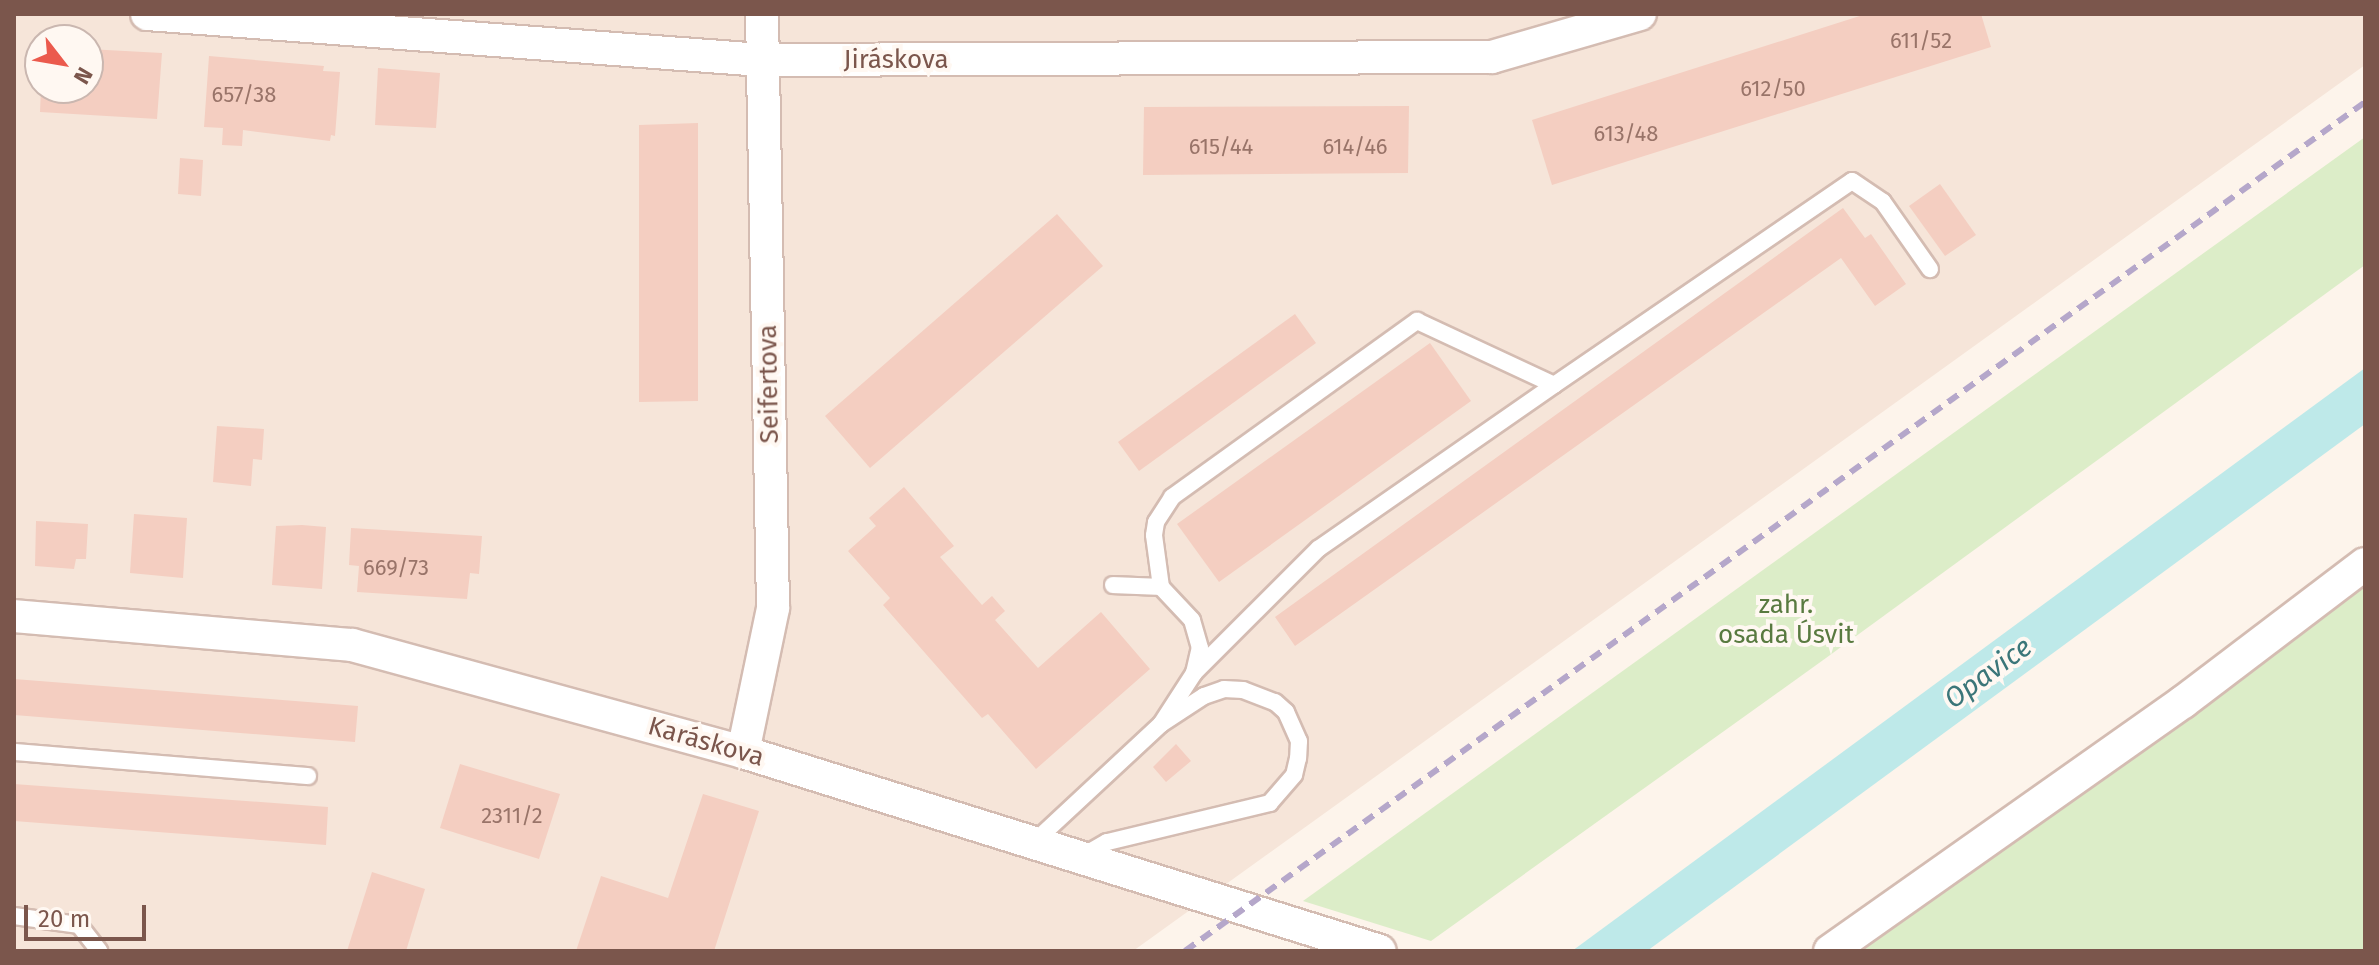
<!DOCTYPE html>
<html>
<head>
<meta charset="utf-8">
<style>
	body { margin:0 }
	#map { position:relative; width:2379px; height:965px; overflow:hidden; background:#fdf4eb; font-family:"Fira Sans",sans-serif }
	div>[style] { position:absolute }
	.residential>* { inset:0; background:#f6e5d9 }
	.green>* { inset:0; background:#dcedc8 }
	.water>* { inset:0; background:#bee9e9 }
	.building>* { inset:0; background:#f4cec1 }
	.roads { filter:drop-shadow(2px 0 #d4bcb2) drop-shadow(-2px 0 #d4bcb2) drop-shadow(0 2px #d4bcb2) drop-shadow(0 -2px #d4bcb2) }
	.service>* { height:16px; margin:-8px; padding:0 8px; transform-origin:8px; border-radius:8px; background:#fff }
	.minor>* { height:32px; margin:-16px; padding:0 16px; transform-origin:16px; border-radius:16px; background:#fff }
	.rail>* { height:6px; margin-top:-3px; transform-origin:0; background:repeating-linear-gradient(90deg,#b5a7ca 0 12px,transparent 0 20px) }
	span { translate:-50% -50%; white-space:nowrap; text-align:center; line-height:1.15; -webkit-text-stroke:8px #fff8f2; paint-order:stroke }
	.number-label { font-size:22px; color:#997469 }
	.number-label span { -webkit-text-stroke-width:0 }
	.street-label { font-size:26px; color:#7b564c }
	.park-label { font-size:26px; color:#597a40 }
	.water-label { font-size:28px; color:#3b7679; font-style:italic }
	.frame { position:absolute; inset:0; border:16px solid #7b564c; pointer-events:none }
	.north { position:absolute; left:24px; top:24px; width:80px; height:80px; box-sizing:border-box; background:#fff8f2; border:2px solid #cab7b0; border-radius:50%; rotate:121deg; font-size:22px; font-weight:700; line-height:32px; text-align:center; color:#7b564c }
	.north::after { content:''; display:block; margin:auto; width:28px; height:36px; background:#eb5a4d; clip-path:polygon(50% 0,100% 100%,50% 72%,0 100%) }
	.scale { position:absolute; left:24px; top:905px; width:122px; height:36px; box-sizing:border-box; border:4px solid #7b564c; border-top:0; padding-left:10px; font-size:24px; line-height:28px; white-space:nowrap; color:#7b564c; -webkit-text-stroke:6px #fff8f2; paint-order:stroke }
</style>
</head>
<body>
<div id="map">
	<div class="residential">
		<div style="clip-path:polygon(evenodd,14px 14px,2365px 14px,2365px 65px,1133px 951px,14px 951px,14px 14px,40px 40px,88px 40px,88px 88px,40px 88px,40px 40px)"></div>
	</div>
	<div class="green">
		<div style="clip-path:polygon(2365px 137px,2365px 265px,1826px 658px,1431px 941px,1303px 901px)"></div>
		<div style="clip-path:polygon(2365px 584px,2365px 951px,1858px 951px)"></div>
	</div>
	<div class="water">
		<div style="clip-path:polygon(2365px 368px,2365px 424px,1647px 951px,1572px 951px)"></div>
	</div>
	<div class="building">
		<div style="clip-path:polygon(1866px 14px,1981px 14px,1991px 47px,1552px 185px,1532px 120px)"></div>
		<div style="clip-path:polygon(88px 49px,162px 53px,157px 119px,40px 112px,41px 88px,88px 88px)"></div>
		<div style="clip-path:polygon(209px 56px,324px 66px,323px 71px,340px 72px,335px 136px,331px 135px,330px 141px,243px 130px,242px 146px,222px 145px,223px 128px,204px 127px)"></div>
		<div style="clip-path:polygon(378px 68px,440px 73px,436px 128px,375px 125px)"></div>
		<div style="clip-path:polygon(1409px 106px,1408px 173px,1143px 175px,1144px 107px)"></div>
		<div style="clip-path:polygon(698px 123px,698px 401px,639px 402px,639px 125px)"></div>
		<div style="clip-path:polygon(180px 158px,203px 160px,201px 196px,178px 194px)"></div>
		<div style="clip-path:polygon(1940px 184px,1976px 235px,1945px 256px,1909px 206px)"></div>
		<div style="clip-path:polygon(1843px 208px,1865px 238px,1871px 234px,1906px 284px,1875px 306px,1841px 258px,1295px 646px,1275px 617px)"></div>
		<div style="clip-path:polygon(1057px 214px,1103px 266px,870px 468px,825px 416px)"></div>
		<div style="clip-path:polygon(1295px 314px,1316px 343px,1139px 471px,1118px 442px)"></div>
		<div style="clip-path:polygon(1430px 343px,1471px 401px,1219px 582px,1177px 524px)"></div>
		<div style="clip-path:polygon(217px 426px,264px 429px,262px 460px,253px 459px,251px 486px,213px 482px)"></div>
		<div style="clip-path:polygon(904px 487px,954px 546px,940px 557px,982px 605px,992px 596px,1005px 611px,995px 620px,1038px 668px,1101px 612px,1150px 669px,1036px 769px,988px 714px,982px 718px,883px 605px,890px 598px,848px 551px,876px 526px,869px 518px)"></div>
		<div style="clip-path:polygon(134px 514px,187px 518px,183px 578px,130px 573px)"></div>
		<div style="clip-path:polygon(36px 521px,88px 524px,86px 559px,76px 559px,74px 569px,35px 566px)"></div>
		<div style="clip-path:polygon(302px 525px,326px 527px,322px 589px,272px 585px,276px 526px)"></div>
		<div style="clip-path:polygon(351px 528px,482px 536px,479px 574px,470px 573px,467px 599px,357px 592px,359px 566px,349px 565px)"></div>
		<div style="clip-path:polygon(14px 679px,358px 706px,355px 742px,14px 715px)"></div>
		<div style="clip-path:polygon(1176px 744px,1191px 761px,1166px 782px,1153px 767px)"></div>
		<div style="clip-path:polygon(460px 764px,560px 794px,539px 859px,440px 828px)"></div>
		<div style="clip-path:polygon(14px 784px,328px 807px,326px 845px,14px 821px)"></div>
		<div style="clip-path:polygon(703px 794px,759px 811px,714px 951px,576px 951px,601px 876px,668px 898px)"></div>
		<div style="clip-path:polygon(372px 872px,425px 889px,406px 951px,347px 951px)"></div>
	</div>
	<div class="roads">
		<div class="service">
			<div style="left:1554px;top:385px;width:361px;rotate:-34.4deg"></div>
			<div style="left:1852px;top:181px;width:37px;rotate:34deg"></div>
			<div style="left:1883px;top:202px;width:82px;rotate:55deg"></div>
			<div style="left:1113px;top:585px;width:48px;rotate:2.4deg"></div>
			<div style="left:1161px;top:724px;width:61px;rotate:-57.1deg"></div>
			<div style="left:1194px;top:673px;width:26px;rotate:-77deg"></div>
			<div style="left:1200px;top:648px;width:29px;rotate:-106deg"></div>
			<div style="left:1192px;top:620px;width:45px;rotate:-133.2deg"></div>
			<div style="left:1161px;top:587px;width:52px;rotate:-97.7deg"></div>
			<div style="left:1154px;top:535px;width:13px;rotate:-81deg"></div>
			<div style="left:1156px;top:522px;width:30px;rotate:-57deg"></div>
			<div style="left:1172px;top:497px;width:302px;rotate:-35.7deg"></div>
			<div style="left:1417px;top:321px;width:151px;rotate:25deg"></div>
			<div style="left:1554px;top:385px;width:287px;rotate:145.2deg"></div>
			<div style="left:1318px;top:549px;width:175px;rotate:135deg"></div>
			<div style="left:14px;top:752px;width:295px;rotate:4.7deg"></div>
			<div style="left:1032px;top:844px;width:176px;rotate:-42.9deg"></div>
			<div style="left:1161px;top:724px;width:51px;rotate:-33.1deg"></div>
			<div style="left:1204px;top:696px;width:21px;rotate:-19deg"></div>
			<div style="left:1224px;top:689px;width:19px;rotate:3deg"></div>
			<div style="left:1243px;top:690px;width:34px;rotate:21deg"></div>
			<div style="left:1275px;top:702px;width:15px;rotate:42deg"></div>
			<div style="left:1286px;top:712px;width:32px;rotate:66deg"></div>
			<div style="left:1299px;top:741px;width:17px;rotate:93deg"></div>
			<div style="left:1298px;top:758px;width:17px;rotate:103deg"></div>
			<div style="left:1294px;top:775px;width:37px;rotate:131deg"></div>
			<div style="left:1270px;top:803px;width:168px;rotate:166.5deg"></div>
			<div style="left:1107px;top:842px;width:30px;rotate:150deg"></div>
			<div style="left:14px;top:916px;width:66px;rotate:7.9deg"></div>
			<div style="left:79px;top:925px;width:33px;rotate:52deg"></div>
		</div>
		<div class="minor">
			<div style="left:147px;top:14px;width:617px;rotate:4.28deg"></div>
			<div style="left:762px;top:60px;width:730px;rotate:-0.24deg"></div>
			<div style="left:1492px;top:57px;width:154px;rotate:-16.2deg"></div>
			<div style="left:14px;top:616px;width:339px;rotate:4.9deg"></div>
			<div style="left:352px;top:645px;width:405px;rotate:15.3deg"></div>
			<div style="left:743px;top:752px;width:667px;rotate:17.35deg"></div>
			<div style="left:743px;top:752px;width:147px;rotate:-78.2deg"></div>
			<div style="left:773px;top:608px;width:594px;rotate:-91.06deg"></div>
			<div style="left:1830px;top:951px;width:432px;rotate:-35.2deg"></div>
			<div style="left:2183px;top:702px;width:228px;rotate:-37.2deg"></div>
		</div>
	</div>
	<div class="rail">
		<div style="left:1185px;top:951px;width:1454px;rotate:-35.73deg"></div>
	</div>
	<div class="number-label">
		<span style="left:1921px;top:41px">611/52</span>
		<span style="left:1773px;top:89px">612/50</span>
		<span style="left:244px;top:95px">657/38</span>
		<span style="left:1626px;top:134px">613/48</span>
		<span style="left:1221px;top:147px">615/44</span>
		<span style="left:1355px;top:147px">614/46</span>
		<span style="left:396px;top:568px">669/73</span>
		<span style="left:512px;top:816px">2311/2</span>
	</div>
	<div class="street-label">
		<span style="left:896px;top:60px">Jiráskova</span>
		<span style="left:769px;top:384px;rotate:-91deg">Seifertova</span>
		<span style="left:706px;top:742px;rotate:16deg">Karáskova</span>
	</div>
	<div class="park-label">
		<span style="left:1786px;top:620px">zahr.<br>osada Úsvit</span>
	</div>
	<div class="water-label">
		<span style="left:1988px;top:673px;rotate:-36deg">Opavice</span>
	</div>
	<div class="frame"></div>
	<div class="north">N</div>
	<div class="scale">20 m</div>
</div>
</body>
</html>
